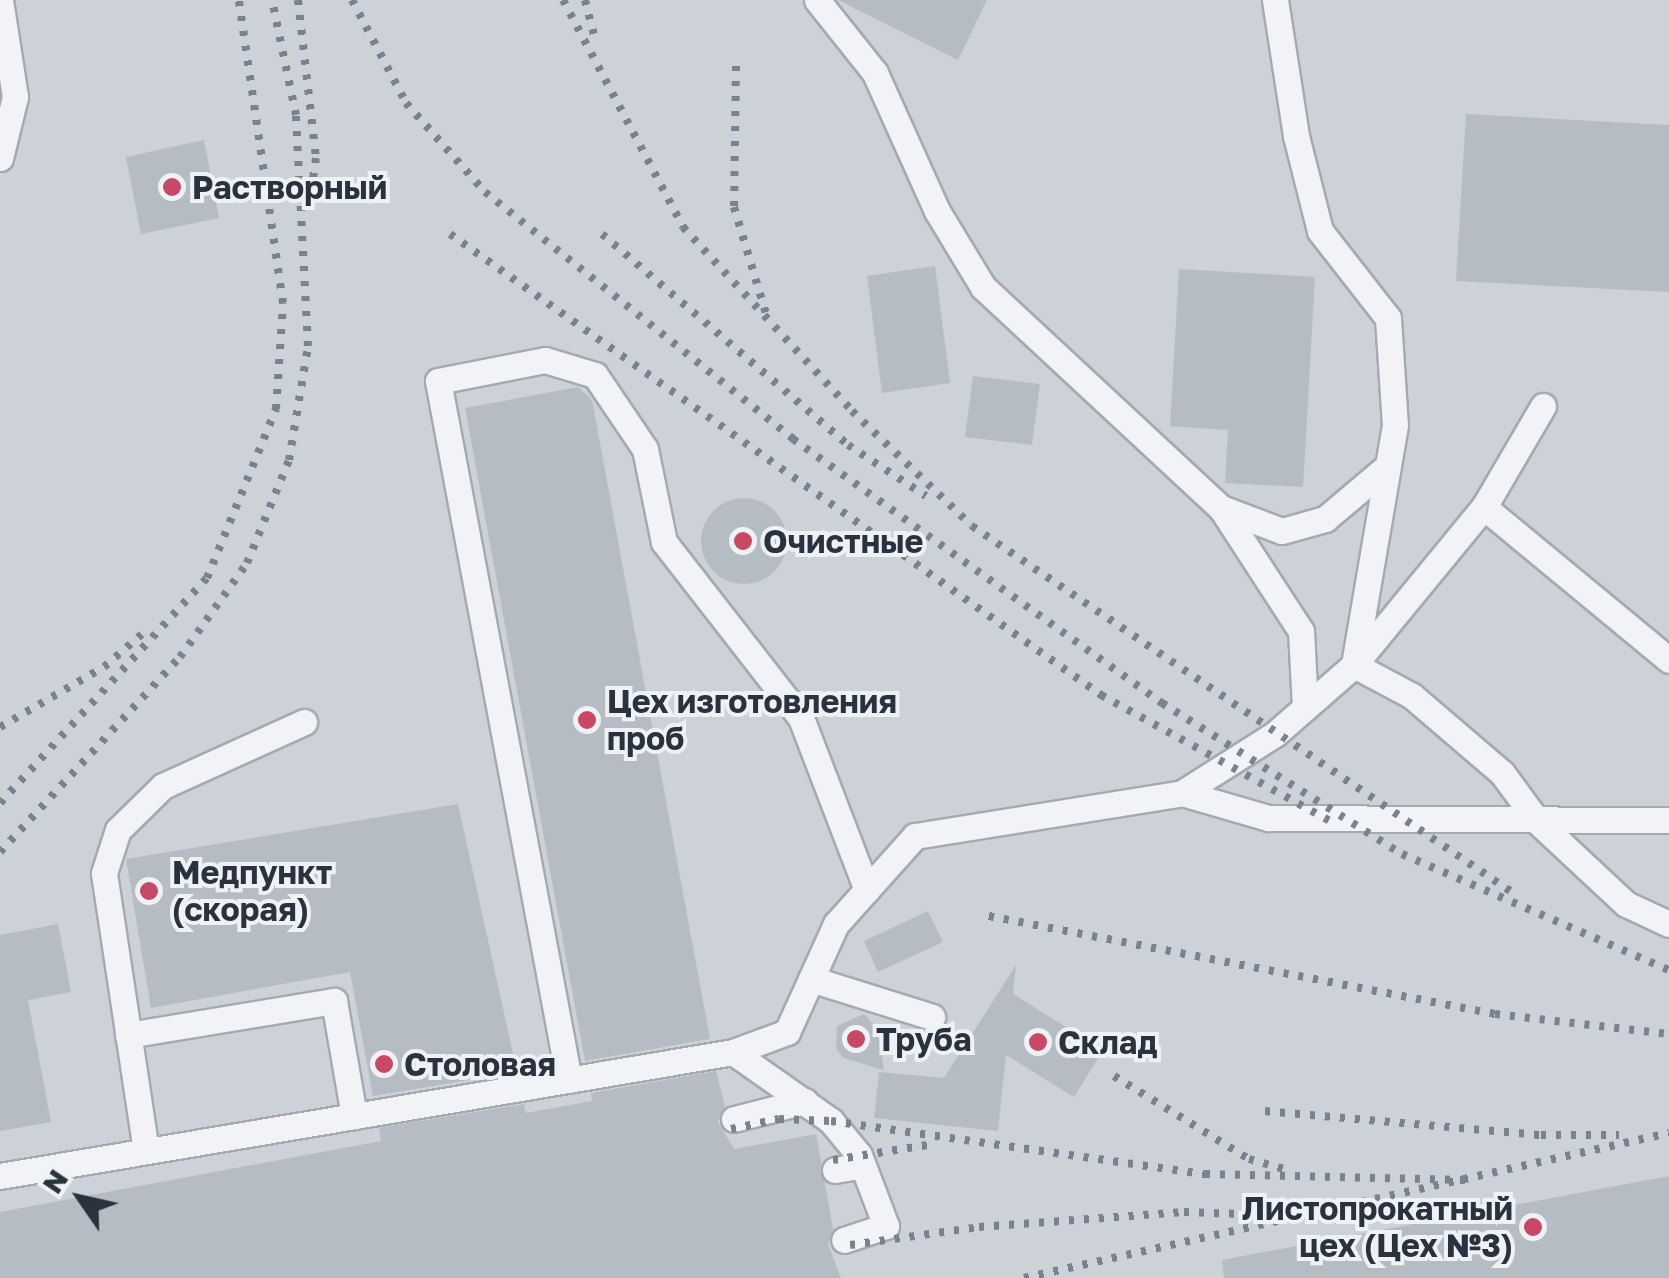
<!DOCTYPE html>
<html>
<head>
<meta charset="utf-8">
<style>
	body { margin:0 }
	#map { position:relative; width:1669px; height:1278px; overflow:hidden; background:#dfe3e7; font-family:"Golos Text",sans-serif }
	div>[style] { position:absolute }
	.built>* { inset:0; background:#cdd2d9 }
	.building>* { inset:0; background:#b6bcc4 }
	.round { border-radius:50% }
	.roads { filter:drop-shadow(2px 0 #a5aab1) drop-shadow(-2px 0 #a5aab1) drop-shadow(0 2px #a5aab1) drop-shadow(0 -2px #a5aab1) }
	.lane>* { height:25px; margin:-12.5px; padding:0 12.5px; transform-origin:12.5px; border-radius:12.5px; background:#f1f3f6 }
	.rail>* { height:8px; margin-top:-4px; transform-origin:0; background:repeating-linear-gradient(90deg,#798390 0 5px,transparent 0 15px) }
	.dots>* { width:28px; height:28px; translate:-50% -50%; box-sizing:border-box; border:5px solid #eef2f5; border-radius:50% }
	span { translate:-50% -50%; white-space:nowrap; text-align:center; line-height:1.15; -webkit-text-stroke:8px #eef2f5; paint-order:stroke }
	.poi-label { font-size:32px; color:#29323e; font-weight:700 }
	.left { translate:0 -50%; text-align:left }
	.right { translate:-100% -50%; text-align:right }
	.north { position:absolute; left:30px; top:1148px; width:100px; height:100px; -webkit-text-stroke:8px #eef2f5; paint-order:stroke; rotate:304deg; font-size:28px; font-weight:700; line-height:40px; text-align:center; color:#29323e }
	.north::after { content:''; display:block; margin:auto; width:35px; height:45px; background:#29323e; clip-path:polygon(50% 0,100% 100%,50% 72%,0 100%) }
</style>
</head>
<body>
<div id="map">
	<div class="built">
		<div style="clip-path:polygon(0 0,1669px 0,1669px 1278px,0 1278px)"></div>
	</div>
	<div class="building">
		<div style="clip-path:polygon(838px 0,987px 0,958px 60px)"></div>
		<div style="clip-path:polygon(1466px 114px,1669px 125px,1669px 292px,1456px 281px)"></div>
		<div style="clip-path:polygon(204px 140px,219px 218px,141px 234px,126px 157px)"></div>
		<div style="clip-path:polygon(935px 266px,950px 383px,882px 393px,867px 276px)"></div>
		<div style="clip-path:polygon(1179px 269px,1315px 277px,1303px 487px,1225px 483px,1228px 430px,1170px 426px)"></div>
		<div style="clip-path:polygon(973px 376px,1040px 384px,1032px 445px,965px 437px)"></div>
		<div style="clip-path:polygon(578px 387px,592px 400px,710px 1039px,585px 1061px,465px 408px)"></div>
		<div class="round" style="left:701px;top:498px;width:86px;height:86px"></div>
		<div style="clip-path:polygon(458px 804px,517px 1072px,373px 1096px,350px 972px,151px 1008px,126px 859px)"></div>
		<div style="clip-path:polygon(928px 911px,943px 942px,878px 972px,864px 941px)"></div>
		<div style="clip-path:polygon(58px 924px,71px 992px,28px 1000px,51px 1122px,0 1131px,0 935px)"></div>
		<div style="clip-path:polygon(1016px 965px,1013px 994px,1103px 1050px,1074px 1097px,1006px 1055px,998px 1131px,874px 1118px,879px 1072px,944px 1078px)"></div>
		<div style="clip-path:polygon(864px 1014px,877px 1028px,884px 1070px,843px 1058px,836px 1048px,837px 1026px)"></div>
		<div style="clip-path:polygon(716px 1071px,725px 1106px,718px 1122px,734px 1149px,816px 1134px,833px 1229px,828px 1244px,841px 1278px,0 1278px,0 1212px,381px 1141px,379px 1128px,524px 1104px,526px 1113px,592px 1101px,591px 1093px)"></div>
		<div style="clip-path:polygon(1669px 1176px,1669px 1278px,1224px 1278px,1222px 1260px)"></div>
	</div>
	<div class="roads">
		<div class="lane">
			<div style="left:817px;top:0;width:93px;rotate:51.5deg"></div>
			<div style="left:875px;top:73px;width:151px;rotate:65.8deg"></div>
			<div style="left:937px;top:211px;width:89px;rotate:58.8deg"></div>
			<div style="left:983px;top:287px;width:325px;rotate:42.9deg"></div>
			<div style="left:1221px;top:508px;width:147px;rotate:57deg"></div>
			<div style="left:1301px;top:631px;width:77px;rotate:87deg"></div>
			<div style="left:1275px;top:0;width:138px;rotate:81.2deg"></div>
			<div style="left:1296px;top:136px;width:98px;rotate:75.8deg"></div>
			<div style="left:1320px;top:231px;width:110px;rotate:52deg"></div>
			<div style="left:1388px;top:318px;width:107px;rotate:86.3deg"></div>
			<div style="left:1395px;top:425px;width:238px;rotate:99.7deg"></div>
			<div style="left:0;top:158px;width:63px;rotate:-76.2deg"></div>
			<div style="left:15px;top:97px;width:98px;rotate:-98.8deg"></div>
			<div style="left:1484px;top:507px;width:240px;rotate:39.6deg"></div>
			<div style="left:1221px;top:508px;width:65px;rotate:20.7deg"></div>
			<div style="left:1282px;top:531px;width:45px;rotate:-15.6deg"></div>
			<div style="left:1325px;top:519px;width:82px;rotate:-40.1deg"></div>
			<div style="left:1354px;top:665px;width:66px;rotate:28.1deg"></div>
			<div style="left:1412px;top:696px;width:118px;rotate:40.5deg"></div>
			<div style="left:1502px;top:773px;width:61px;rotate:53.7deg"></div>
			<div style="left:1538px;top:822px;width:120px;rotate:43deg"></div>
			<div style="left:1626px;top:904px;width:47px;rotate:24.9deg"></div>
			<div style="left:1182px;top:793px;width:90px;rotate:16.2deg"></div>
			<div style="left:1268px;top:818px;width:401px;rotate:0.3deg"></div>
			<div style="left:811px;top:979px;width:127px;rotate:17.4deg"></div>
			<div style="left:128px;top:1035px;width:209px;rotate:-9.4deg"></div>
			<div style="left:334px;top:1001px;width:117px;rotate:80.1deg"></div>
			<div style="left:733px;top:1052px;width:120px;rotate:35.1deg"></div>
			<div style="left:831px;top:1121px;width:44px;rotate:50.5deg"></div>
			<div style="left:859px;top:1155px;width:76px;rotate:69.2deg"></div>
			<div style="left:886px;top:1226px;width:44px;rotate:161.6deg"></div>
			<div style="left:569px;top:1080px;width:711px;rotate:-100.61deg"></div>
			<div style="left:438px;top:381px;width:109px;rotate:-11.1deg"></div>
			<div style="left:545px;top:360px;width:52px;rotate:16.7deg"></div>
			<div style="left:595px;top:375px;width:89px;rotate:56deg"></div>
			<div style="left:645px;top:449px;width:95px;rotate:78.5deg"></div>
			<div style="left:664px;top:542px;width:223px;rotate:52.1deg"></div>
			<div style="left:801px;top:718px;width:184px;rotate:69deg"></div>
			<div style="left:734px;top:1119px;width:73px;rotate:-14.2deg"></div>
			<div style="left:146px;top:1151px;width:281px;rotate:-98.6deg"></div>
			<div style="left:104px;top:873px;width:45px;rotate:-72deg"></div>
			<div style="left:118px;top:830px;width:63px;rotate:-44.4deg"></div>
			<div style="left:163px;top:786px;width:155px;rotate:-24.4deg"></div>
			<div style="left:835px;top:1170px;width:28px;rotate:-10deg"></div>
			<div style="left:0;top:1176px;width:743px;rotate:-9.6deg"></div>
			<div style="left:733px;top:1052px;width:58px;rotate:-20.3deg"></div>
			<div style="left:787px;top:1032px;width:119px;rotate:-65.6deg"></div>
			<div style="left:836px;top:924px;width:118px;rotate:-48.1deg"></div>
			<div style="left:915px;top:836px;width:270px;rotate:-9.1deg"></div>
			<div style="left:1182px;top:793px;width:110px;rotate:-32.4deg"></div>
			<div style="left:1275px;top:734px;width:105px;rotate:-41.1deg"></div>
			<div style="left:1354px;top:665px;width:205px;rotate:-50.6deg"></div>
			<div style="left:1484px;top:507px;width:117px;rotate:-59.7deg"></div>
		</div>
	</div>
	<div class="rail">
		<div style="left:298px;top:0;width:159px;rotate:83.5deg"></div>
		<div style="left:316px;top:158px;width:40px;rotate:98.5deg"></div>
		<div style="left:352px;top:0;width:116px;rotate:62.3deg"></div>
		<div style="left:406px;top:103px;width:119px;rotate:48.4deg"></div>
		<div style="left:485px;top:192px;width:395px;rotate:38.7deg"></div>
		<div style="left:793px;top:439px;width:454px;rotate:35.6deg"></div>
		<div style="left:1162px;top:703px;width:284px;rotate:32.2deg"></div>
		<div style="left:1402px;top:854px;width:291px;rotate:23.5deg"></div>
		<div style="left:563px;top:0;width:257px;rotate:62.1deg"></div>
		<div style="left:683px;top:227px;width:250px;rotate:47.4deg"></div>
		<div style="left:852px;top:411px;width:166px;rotate:43.8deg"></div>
		<div style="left:972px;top:526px;width:657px;rotate:34.15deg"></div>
		<div style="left:585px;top:0;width:40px;rotate:75.6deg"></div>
		<div style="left:736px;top:66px;width:141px;rotate:90.8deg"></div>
		<div style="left:734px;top:207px;width:112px;rotate:73.3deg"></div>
		<div style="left:450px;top:234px;width:798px;rotate:35.3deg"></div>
		<div style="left:1101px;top:695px;width:266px;rotate:28.8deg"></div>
		<div style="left:602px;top:234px;width:324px;rotate:40.6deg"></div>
		<div style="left:848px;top:445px;width:93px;rotate:33.2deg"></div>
		<div style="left:0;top:727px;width:120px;rotate:-30deg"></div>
		<div style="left:104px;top:667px;width:50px;rotate:-41deg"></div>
		<div style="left:0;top:803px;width:306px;rotate:-47.4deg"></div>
		<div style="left:207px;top:578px;width:183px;rotate:-67.8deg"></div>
		<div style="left:276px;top:409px;width:106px;rotate:-86.2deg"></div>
		<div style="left:283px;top:303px;width:306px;rotate:-98.3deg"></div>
		<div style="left:0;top:852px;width:265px;rotate:-47.3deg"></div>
		<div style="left:180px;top:657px;width:115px;rotate:-54.5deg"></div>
		<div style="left:247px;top:563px;width:111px;rotate:-67.8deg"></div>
		<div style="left:289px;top:460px;width:116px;rotate:-80.5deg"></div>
		<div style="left:308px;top:346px;width:231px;rotate:-93deg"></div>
		<div style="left:296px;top:115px;width:117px;rotate:-101.8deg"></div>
		<div style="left:989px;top:916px;width:515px;rotate:10.96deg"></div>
		<div style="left:1495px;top:1014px;width:175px;rotate:6.6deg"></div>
		<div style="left:1114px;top:1076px;width:158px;rotate:31.6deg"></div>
		<div style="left:1249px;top:1159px;width:37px;rotate:16deg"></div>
		<div style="left:1265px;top:1111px;width:277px;rotate:5deg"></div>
		<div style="left:1541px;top:1135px;width:78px"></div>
		<div style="left:731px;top:1129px;width:49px;rotate:-11.8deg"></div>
		<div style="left:779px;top:1119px;width:52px;rotate:2.2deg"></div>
		<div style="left:831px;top:1121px;width:378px;rotate:8.1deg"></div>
		<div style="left:1205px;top:1174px;width:262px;rotate:1.3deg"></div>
		<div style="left:833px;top:1160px;width:102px;rotate:-9deg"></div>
		<div style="left:850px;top:1245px;width:130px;rotate:-7.9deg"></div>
		<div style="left:979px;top:1227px;width:206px;rotate:-4.2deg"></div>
		<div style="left:1184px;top:1212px;width:86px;rotate:2deg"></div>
		<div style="left:1024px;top:1278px;width:661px;rotate:-12.67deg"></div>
	</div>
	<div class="dots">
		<div style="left:172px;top:187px;background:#c74966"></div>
		<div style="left:743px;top:541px;background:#c74966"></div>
		<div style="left:587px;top:720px;background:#c74966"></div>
		<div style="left:149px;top:891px;background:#c74966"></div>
		<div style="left:856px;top:1039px;background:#c74966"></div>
		<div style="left:1038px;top:1042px;background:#c74966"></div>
		<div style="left:384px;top:1064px;background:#c74966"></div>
		<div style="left:1533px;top:1227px;background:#c74966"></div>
	</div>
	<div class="poi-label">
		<span class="left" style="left:192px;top:187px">Растворный</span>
		<span class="left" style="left:763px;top:541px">Очистные</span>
		<span class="left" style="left:607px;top:720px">Цех изготовления<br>проб</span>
		<span class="left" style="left:172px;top:891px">Медпункт<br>(скорая)</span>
		<span class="left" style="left:876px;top:1039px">Труба</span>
		<span class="left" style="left:1058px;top:1042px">Склад</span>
		<span class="left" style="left:404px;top:1064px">Столовая</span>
		<span class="right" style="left:1513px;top:1227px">Листопрокатный<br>цех (Цех №3)</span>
	</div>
	<div class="north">N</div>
</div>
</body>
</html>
